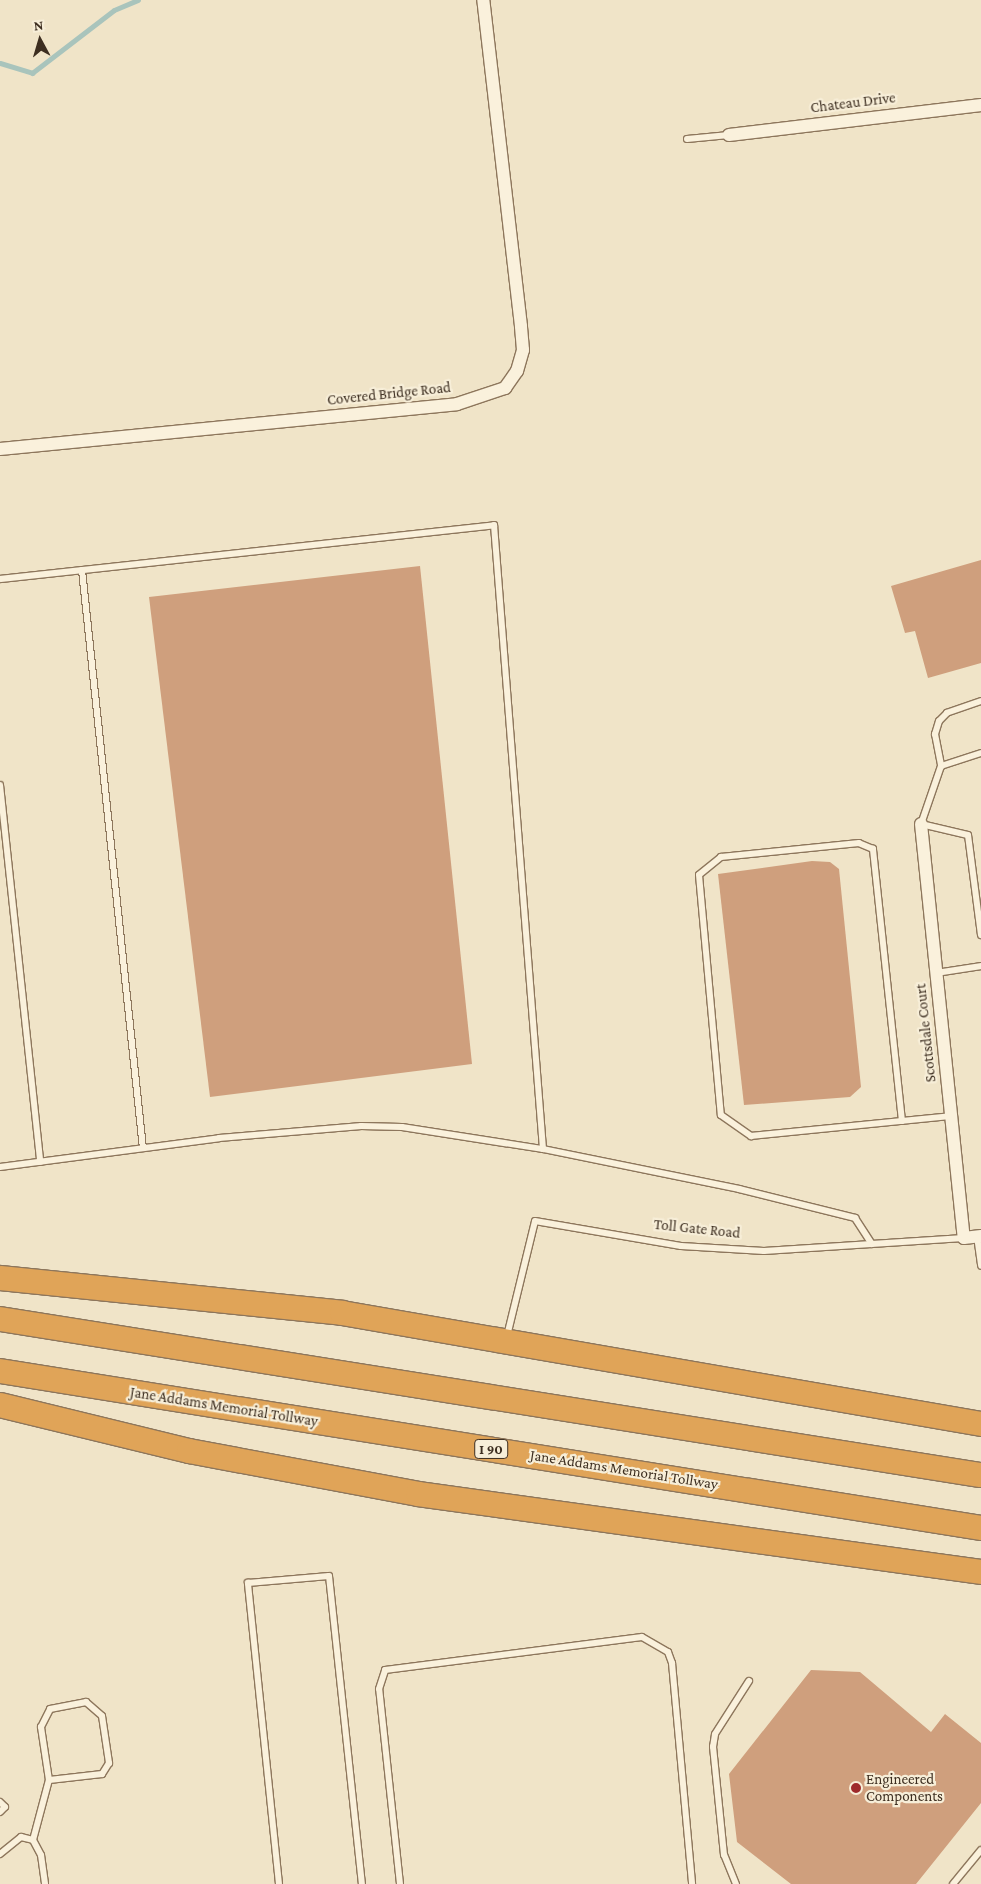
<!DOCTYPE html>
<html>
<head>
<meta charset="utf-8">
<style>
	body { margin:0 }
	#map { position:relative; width:981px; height:1884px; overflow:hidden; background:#f0e4c8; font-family:"Crimson Pro",serif }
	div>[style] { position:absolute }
	.stream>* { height:5px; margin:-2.5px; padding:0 2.5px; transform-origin:2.5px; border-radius:2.5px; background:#a9c4bc }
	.building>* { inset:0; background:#cf9f7d }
	.roads { filter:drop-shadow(1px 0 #8d765c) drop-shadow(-1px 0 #8d765c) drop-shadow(0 1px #8d765c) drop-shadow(0 -1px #8d765c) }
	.service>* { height:6px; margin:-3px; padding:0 3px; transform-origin:3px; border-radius:3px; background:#faf1dc }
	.minor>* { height:12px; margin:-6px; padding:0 6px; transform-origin:6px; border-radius:6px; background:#faf1dc }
	.motorway>* { height:24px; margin:-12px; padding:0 12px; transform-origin:12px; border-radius:12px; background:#e0a458 }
	.dots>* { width:14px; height:14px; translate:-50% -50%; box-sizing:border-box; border:2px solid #f7eed8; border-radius:50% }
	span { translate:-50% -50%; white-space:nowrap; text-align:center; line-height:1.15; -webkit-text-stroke:4.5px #f7eed8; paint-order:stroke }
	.shield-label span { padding:1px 4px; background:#f7eed8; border:1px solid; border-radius:4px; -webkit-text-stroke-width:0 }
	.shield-label { font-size:14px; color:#3d2e20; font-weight:700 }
	.street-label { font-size:15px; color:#3d2e20 }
	.poi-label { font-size:15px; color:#3d2e20 }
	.left { translate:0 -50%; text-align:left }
	.north { position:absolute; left:15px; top:15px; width:50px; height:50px; -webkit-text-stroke:4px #f7eed8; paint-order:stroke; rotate:354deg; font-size:14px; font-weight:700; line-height:20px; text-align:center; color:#3d2e20 }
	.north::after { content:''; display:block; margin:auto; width:18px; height:22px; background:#3d2e20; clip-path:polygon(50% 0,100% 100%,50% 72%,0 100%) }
</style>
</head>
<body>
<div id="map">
	<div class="stream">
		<div style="left:0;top:63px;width:34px;rotate:17deg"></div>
		<div style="left:32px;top:73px;width:103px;rotate:-37.5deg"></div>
		<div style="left:114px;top:10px;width:26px;rotate:-23deg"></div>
	</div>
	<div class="building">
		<div style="clip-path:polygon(981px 560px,981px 663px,928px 678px,915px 631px,905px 633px,891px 586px)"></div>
		<div style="clip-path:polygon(420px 566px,472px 1064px,210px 1097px,149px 597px)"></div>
		<div style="clip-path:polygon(812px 861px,830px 862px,839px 869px,861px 1087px,850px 1097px,744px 1105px,718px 874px)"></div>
		<div style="clip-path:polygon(811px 1670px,860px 1672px,931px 1732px,945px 1714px,981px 1743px,981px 1803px,916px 1884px,791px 1884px,737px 1842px,729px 1774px)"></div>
	</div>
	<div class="roads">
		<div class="service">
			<div style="left:687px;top:139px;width:42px;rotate:-5.4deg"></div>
			<div style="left:82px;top:570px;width:581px;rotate:83.98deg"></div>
			<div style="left:0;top:579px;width:497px;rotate:-6.2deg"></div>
			<div style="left:494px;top:525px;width:626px;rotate:85.51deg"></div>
			<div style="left:981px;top:701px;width:36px;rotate:161deg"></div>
			<div style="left:947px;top:713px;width:11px;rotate:135deg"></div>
			<div style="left:939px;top:721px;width:14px;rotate:107deg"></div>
			<div style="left:935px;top:734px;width:33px;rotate:79deg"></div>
			<div style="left:941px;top:766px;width:61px;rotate:109deg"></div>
			<div style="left:921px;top:824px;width:48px;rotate:13.2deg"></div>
			<div style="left:968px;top:835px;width:101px;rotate:82.6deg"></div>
			<div style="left:941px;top:766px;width:42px;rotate:-18deg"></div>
			<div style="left:0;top:785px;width:379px;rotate:83.9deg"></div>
			<div style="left:936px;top:973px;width:46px;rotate:-8.8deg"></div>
			<div style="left:902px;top:1121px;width:274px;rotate:-96.1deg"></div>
			<div style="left:873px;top:849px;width:15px;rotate:-157deg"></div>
			<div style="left:859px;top:843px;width:139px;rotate:174.2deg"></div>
			<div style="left:721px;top:857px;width:28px;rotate:141deg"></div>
			<div style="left:699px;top:875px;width:241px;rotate:84.8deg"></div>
			<div style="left:721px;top:1115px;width:37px;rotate:35deg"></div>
			<div style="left:751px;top:1136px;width:202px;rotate:-5.7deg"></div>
			<div style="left:0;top:1167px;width:221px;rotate:-7.5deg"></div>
			<div style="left:219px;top:1138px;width:143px;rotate:-4.8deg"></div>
			<div style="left:361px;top:1126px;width:41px;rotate:1.4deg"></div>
			<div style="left:402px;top:1127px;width:143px;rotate:8.9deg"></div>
			<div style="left:543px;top:1149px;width:200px;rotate:11.5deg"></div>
			<div style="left:739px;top:1189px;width:120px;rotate:14deg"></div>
			<div style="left:855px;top:1218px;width:31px;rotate:57deg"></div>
			<div style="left:977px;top:1236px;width:30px;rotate:82deg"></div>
			<div style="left:507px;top:1336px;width:118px;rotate:-76.3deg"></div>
			<div style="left:535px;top:1221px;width:148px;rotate:9.7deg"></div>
			<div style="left:681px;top:1246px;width:83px;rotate:3.4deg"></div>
			<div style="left:764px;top:1251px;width:200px;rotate:-3.7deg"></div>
			<div style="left:0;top:1802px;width:7px;rotate:45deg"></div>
			<div style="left:5px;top:1807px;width:7px;rotate:135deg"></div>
			<div style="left:33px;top:1840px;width:62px;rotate:-75.1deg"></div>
			<div style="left:49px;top:1780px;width:54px;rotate:-98.6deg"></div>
			<div style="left:41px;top:1727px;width:20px;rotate:-63deg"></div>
			<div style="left:50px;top:1709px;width:37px;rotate:-11deg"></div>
			<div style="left:86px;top:1702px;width:21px;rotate:41deg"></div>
			<div style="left:102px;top:1716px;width:48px;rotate:81.5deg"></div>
			<div style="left:109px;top:1763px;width:13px;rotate:122deg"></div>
			<div style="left:102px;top:1774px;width:53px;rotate:173.5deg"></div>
			<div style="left:0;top:1854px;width:27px;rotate:-39deg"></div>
			<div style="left:21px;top:1837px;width:12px;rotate:14deg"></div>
			<div style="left:33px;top:1840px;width:17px;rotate:62deg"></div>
			<div style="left:41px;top:1855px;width:29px;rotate:82deg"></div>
			<div style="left:279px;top:1884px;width:303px;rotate:-95.9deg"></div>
			<div style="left:248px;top:1583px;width:81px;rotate:-4.9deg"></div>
			<div style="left:329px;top:1576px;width:310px;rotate:83.9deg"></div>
			<div style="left:400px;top:1884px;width:196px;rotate:-96.1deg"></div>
			<div style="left:379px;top:1689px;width:20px;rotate:-72deg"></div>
			<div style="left:385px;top:1670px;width:259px;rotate:-7.3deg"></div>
			<div style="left:642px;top:1637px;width:30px;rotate:30deg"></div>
			<div style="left:668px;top:1652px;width:12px;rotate:70deg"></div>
			<div style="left:672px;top:1663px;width:222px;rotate:84.8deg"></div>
			<div style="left:736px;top:1884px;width:31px;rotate:-112deg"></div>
			<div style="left:724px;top:1855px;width:109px;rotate:-95.8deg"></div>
			<div style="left:713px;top:1747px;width:13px;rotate:-81deg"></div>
			<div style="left:715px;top:1734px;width:63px;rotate:-57.3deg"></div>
			<div style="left:953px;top:1884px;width:44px;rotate:-50.5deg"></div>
		</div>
		<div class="minor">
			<div style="left:729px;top:135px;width:254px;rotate:-6.8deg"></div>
			<div style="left:0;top:449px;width:459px;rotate:-5.6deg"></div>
			<div style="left:457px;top:404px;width:51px;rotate:-18.4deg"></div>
			<div style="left:505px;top:388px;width:21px;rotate:-55deg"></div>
			<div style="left:517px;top:371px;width:22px;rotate:-74deg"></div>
			<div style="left:523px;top:350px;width:24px;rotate:-95deg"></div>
			<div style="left:521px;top:326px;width:328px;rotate:-96.6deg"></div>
			<div style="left:921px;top:824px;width:416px;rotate:84.1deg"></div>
			<div style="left:964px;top:1238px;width:17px;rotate:-7deg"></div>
		</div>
		<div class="motorway">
			<div style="left:0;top:1278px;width:344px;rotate:5.8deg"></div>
			<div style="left:342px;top:1313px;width:649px;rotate:9.85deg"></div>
			<div style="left:0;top:1319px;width:993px;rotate:9.04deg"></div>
			<div style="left:0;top:1371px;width:993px;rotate:9.09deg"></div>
			<div style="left:0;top:1405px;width:195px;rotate:13.7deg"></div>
			<div style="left:189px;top:1451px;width:233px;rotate:10.6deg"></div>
			<div style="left:418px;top:1494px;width:568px;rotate:7.89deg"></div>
		</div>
	</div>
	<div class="dots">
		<div style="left:856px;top:1788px;background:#9e2a2b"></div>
	</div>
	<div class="shield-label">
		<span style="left:491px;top:1449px">I 90</span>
	</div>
	<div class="street-label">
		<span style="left:853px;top:103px;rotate:-7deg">Chateau Drive</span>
		<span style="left:389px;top:394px;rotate:-6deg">Covered Bridge Road</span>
		<span style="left:926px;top:1033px;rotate:-96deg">Scottsdale Court</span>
		<span style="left:697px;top:1229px;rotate:6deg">Toll Gate Road</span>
		<span style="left:224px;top:1407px;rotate:9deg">Jane Addams Memorial Tollway</span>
		<span style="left:624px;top:1470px;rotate:9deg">Jane Addams Memorial Tollway</span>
	</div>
	<div class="poi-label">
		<span class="left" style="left:866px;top:1788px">Engineered<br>Components</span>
	</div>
	<div class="north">N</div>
</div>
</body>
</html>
